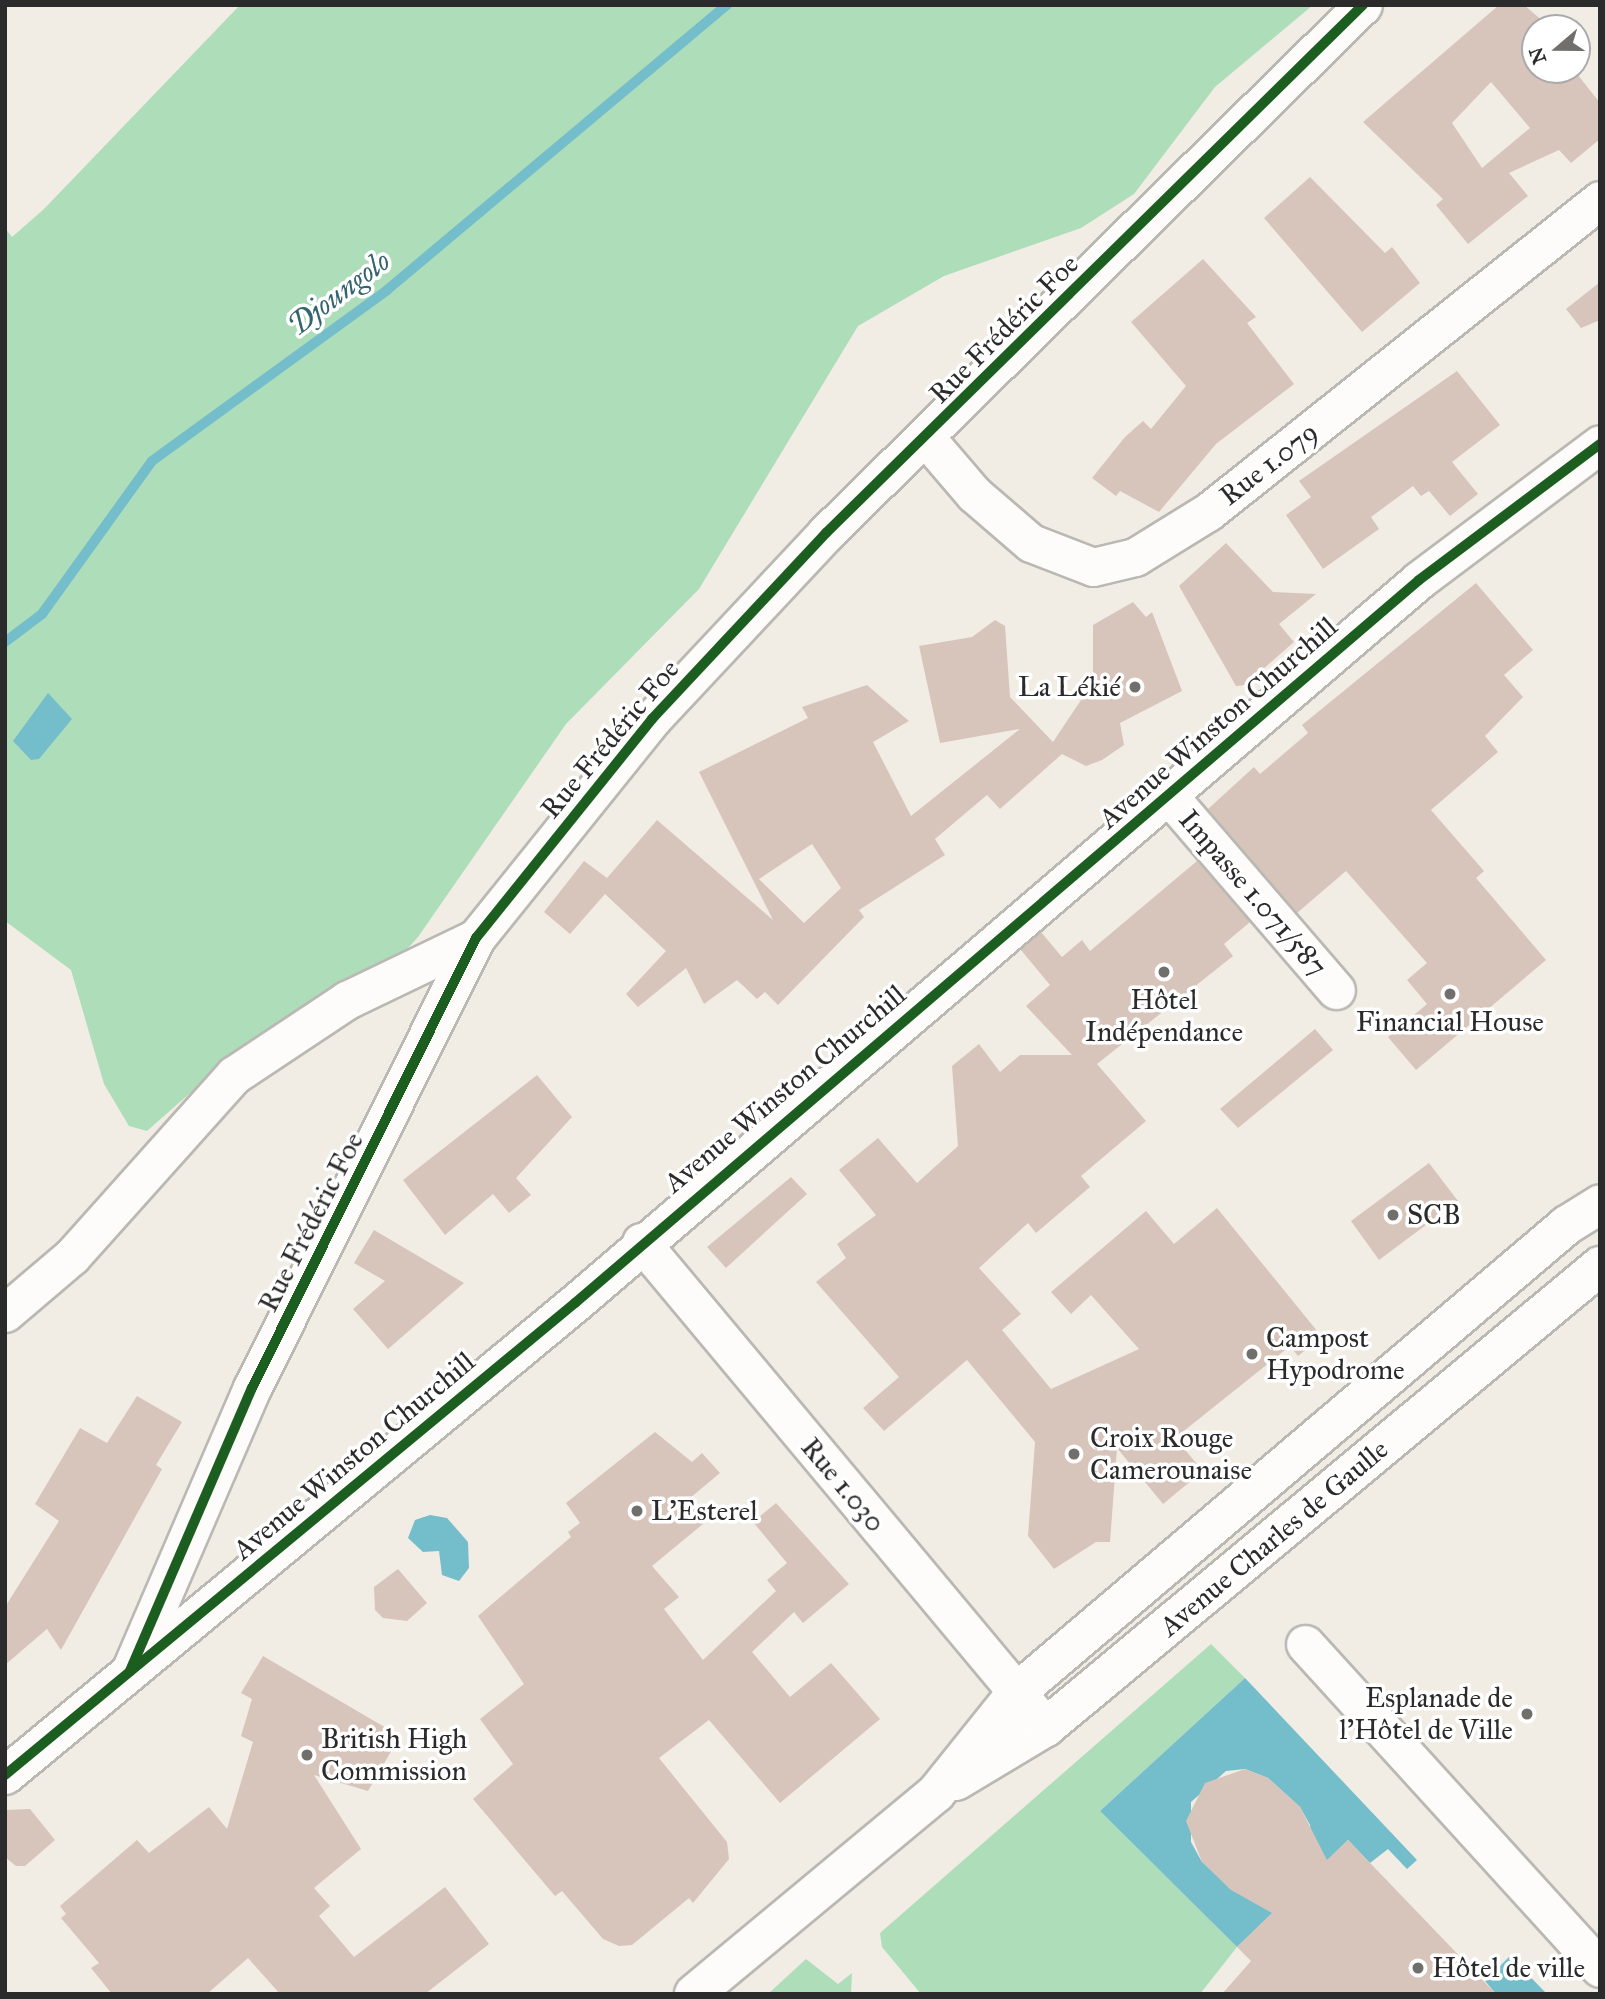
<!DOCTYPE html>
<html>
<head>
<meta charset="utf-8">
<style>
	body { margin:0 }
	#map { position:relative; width:1605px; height:1999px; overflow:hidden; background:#f1ede5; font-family:"IM FELL Great Primer",serif }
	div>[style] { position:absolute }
	.green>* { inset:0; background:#aeddba }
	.water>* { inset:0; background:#74bdca }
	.stream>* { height:10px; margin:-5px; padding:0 5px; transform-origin:5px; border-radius:5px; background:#74bdca }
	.building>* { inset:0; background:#d7c5bb }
	.roads { filter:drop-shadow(2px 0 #bab8b2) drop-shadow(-2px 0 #bab8b2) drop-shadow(0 2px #bab8b2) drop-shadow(0 -2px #bab8b2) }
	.minor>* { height:37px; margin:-18.5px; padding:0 18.5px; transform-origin:18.5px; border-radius:18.5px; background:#fdfcfb }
	.major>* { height:38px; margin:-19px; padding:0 19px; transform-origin:19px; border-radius:19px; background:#fdfcfb }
	.cycleway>* { height:10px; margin:-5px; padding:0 5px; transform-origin:5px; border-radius:5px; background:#1b5e20 }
	.dots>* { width:19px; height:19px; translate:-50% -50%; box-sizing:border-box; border:4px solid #fff; border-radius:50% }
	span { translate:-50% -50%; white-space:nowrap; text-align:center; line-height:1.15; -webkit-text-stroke:7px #fff; paint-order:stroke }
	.street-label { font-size:28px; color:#2b2b2b }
	.poi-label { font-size:28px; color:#2b2b2b }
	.right { translate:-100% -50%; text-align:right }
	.left { translate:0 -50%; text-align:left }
	.water-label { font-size:30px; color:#34646d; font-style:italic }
	.frame { position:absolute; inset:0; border:7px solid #2b2b2b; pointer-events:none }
	.north { position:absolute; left:1521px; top:14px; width:70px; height:70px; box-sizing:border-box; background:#fff; border:2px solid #aaa; border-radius:50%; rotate:250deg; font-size:19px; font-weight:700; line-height:28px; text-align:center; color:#2b2b2b }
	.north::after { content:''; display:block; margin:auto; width:24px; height:32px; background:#706f6c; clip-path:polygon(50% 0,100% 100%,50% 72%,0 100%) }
</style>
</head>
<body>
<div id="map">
	<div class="green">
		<div style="clip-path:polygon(240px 5px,1313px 5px,1215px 87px,1134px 194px,1081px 228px,944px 276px,858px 326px,699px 589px,566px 724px,418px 937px,389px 969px,223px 1064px,147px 1131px,129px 1126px,104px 1084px,71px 970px,5px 921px,5px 228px,12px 237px,44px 209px)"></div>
		<div style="clip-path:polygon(1211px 1644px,1245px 1678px,1100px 1811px,1237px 1947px,1200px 1994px,921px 1994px,882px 1947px,880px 1933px)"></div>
		<div style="clip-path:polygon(806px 1959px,838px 1984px,852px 1973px,851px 1994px,768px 1994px)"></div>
	</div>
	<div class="water">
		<div style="clip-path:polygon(48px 693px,72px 719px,39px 759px,31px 760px,13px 741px)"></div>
		<div style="clip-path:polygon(430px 1515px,447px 1518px,468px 1542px,469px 1568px,459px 1581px,442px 1575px,439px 1551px,423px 1552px,408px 1538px,415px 1520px)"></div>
		<div style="clip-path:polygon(1245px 1678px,1417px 1860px,1407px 1869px,1388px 1849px,1370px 1863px,1348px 1840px,1313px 1874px,1310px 1825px,1300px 1807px,1268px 1778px,1245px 1769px,1226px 1771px,1191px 1802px,1191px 1842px,1202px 1862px,1281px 1905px,1237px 1947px,1100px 1811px)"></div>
		<div style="clip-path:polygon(1510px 1956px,1547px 1994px,1496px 1994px,1485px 1981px)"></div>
	</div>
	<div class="stream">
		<div style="left:5px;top:642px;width:46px;rotate:-37.1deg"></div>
		<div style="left:42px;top:614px;width:188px;rotate:-54.3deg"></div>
		<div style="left:152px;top:461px;width:291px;rotate:-36deg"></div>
		<div style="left:387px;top:290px;width:444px;rotate:-40deg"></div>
	</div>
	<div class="building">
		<div style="clip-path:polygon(evenodd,1499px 5px,1524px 5px,1551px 28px,1535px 28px,1535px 70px,1574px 70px,1600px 103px,1600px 139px,1571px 163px,1559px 150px,1509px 173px,1528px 196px,1468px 244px,1436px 205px,1443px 199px,1363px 122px,1499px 5px,1491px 82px,1530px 128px,1482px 168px,1452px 123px,1491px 82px)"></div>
		<div style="clip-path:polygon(1310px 177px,1385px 253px,1392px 247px,1420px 283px,1362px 332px,1264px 218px)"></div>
		<div style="clip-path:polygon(1203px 259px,1256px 317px,1247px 323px,1294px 384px,1216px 444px,1159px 512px,1120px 491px,1116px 496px,1092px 478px,1125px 437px,1143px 421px,1151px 429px,1186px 386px,1131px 322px)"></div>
		<div style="clip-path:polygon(1600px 282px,1600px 320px,1581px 328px,1566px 309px)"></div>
		<div style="clip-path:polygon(1457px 371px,1500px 425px,1452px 462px,1478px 494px,1450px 516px,1429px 491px,1421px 496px,1413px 486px,1371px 517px,1379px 529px,1323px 569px,1286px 515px,1311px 497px,1299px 481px)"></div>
		<div style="clip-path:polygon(1226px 543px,1273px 592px,1316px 594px,1279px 624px,1294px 642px,1245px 685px,1236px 686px,1179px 586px)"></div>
		<div style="clip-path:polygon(1476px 583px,1533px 650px,1504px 675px,1523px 697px,1485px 736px,1498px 752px,1431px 810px,1484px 871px,1476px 878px,1546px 960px,1416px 1070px,1388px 1037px,1427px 1004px,1407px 980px,1427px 963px,1346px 871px,1297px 913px,1208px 809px,1254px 767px,1260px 774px,1308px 733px,1302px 725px)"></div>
		<div style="clip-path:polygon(evenodd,1133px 602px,1146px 617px,1152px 612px,1182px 691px,1120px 723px,1124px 745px,1102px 760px,1086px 766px,1062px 754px,1000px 809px,987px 795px,935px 839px,945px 855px,859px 910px,864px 917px,778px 1005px,765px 992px,757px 999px,737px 980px,704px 1004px,686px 968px,638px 1007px,626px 994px,666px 951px,605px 894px,570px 934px,544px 912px,584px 861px,607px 878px,657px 820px,773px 920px,699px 772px,808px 718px,802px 707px,867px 685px,909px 721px,873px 742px,911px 816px,1020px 729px,940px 743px,919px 646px,972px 637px,995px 620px,1005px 626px,1010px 697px,1053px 742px,1093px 682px,1093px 625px,1133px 602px,812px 844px,841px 888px,804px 923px,759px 879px,812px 844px)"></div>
		<div style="clip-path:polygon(1197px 861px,1250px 922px,1224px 944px,1233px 956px,1097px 1064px,1146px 1121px,1081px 1176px,1090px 1187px,1036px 1233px,1028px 1223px,979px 1268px,1021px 1314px,1002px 1330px,1051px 1389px,1139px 1349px,1091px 1295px,1071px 1314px,1051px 1292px,1146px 1211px,1174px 1244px,1217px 1208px,1322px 1337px,1298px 1356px,1290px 1346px,1175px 1438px,1203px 1471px,1163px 1504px,1117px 1448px,1110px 1542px,1096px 1542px,1054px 1569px,1028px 1536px,1035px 1442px,967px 1360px,884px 1431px,863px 1408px,899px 1377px,816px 1282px,846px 1258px,837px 1244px,876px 1215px,839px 1170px,878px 1138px,917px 1183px,958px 1146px,952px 1066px,979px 1044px,1000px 1072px,1020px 1055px,1072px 1055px,1026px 1006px,1050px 985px,1021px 950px,1041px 932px,1062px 957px,1082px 940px,1090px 951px)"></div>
		<div style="clip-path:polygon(1315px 1029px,1333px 1050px,1238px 1128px,1220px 1109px)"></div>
		<div style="clip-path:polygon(537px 1075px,572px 1117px,516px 1178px,531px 1195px,509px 1213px,493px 1194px,445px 1235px,403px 1180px)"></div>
		<div style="clip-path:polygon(1429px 1163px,1458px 1201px,1379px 1260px,1351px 1221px)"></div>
		<div style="clip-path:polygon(791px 1177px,807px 1194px,726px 1268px,707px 1247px)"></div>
		<div style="clip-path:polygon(374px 1230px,464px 1283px,388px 1349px,353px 1309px,385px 1281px,354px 1263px)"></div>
		<div style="clip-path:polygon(137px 1396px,182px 1422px,156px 1465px,162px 1469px,61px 1650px,47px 1629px,5px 1665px,5px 1607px,59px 1521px,35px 1504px,80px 1428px,107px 1443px)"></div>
		<div style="clip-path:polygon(655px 1432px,692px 1462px,702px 1453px,720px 1473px,690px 1498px,709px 1519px,652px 1566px,679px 1597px,664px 1609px,703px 1660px,776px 1591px,767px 1580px,787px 1563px,753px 1522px,776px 1503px,849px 1584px,803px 1623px,794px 1612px,752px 1652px,790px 1697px,831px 1663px,880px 1719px,780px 1803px,709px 1720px,659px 1758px,727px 1842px,729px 1859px,693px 1903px,689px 1898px,632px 1945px,619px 1946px,603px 1939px,562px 1891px,555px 1896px,473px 1799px,513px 1764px,480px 1719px,524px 1684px,478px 1616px,571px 1537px,568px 1532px,580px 1523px,566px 1503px)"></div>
		<div style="clip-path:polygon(398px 1569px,427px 1603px,407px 1621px,383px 1618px,375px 1610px,374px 1587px)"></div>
		<div style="clip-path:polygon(263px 1656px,400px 1736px,368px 1791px,314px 1775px,361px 1849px,314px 1888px,330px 1906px,319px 1916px,354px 1957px,445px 1887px,489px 1944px,425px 1994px,280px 1994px,248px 1958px,207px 1994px,112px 1994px,91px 1968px,99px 1963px,61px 1918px,66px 1914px,60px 1906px,137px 1840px,149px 1853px,209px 1807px,227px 1829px,253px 1742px,241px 1736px,252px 1699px,241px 1693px)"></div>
		<div style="clip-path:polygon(1245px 1769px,1268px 1778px,1300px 1807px,1327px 1860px,1348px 1840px,1496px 1994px,1222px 1994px,1251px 1961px,1237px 1947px,1272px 1913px,1231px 1890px,1202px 1862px,1186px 1821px,1205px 1783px)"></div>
		<div style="clip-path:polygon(30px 1809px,55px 1840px,25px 1866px,16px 1866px,5px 1857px,5px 1810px)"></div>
	</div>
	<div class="roads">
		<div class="minor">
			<div style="left:926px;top:438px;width:74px;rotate:49.4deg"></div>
			<div style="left:974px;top:494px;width:75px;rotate:40.7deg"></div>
			<div style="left:1031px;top:543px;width:66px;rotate:21.2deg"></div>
			<div style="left:1093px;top:567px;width:43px;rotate:-13.4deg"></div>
			<div style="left:1135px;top:557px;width:86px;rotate:-31.7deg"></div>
			<div style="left:1208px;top:512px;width:501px;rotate:-38.52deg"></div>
			<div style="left:1169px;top:796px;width:256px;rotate:49.3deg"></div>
			<div style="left:641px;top:1242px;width:632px;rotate:50.14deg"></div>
			<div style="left:5px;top:1313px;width:88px;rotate:-40.4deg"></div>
			<div style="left:72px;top:1256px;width:243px;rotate:-48.2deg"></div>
			<div style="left:234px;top:1075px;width:136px;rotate:-33.6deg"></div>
			<div style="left:347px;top:1000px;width:143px;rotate:-25.7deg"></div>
			<div style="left:1305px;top:1644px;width:438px;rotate:47.7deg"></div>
			<div style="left:130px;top:1671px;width:308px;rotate:-66.7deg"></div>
			<div style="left:252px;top:1388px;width:503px;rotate:-63.54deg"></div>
			<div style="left:476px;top:938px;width:281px;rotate:-51.2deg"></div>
			<div style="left:652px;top:719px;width:255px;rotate:-46.9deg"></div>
			<div style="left:826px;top:533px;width:753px;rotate:-44.52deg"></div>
			<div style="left:5px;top:1775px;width:740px;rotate:-39.63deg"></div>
			<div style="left:575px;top:1303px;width:1111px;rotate:-40.58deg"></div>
			<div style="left:1419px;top:580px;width:226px;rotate:-36.9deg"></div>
		</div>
		<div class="major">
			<div style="left:956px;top:1781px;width:105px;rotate:-31deg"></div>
			<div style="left:1046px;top:1727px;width:721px;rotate:-39.76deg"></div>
			<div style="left:694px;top:1994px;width:315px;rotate:-39.7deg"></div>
			<div style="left:936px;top:1793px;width:128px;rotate:-51.3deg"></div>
			<div style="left:1016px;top:1693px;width:723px;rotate:-40.34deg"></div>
			<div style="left:1567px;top:1225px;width:39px;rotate:-32deg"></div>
		</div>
	</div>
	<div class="cycleway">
		<div style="left:130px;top:1671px;width:308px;rotate:-66.7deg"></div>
		<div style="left:252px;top:1388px;width:503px;rotate:-63.54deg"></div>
		<div style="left:476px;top:938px;width:281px;rotate:-51.2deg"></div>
		<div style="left:652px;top:719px;width:255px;rotate:-46.9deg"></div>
		<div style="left:826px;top:533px;width:753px;rotate:-44.52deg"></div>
		<div style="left:5px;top:1775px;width:740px;rotate:-39.63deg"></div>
		<div style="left:575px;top:1303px;width:1111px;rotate:-40.58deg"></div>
		<div style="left:1419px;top:580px;width:226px;rotate:-36.9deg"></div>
	</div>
	<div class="dots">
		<div style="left:1135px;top:687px;background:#706f6c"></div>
		<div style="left:1164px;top:972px;background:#706f6c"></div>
		<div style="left:1450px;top:994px;background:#706f6c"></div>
		<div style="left:1393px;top:1215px;background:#706f6c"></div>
		<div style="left:1252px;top:1354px;background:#706f6c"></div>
		<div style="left:1074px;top:1454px;background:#706f6c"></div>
		<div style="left:637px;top:1511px;background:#706f6c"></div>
		<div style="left:1527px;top:1714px;background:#706f6c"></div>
		<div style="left:307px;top:1755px;background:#706f6c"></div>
		<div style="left:1418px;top:1968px;background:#706f6c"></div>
	</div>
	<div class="street-label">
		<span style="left:1004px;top:329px;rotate:-45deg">Rue Frédéric Foe</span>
		<span style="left:1269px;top:464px;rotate:-38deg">Rue 1.079</span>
		<span style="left:1218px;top:723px;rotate:-41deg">Avenue Winston Churchill</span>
		<span style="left:610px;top:739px;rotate:-50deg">Rue Frédéric Foe</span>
		<span style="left:1253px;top:893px;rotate:49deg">Impasse 1.071/587</span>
		<span style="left:785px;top:1089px;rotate:-40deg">Avenue Winston Churchill</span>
		<span style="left:311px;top:1222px;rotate:-63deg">Rue Frédéric Foe</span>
		<span style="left:354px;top:1456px;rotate:-40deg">Avenue Winston Churchill</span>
		<span style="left:843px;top:1485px;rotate:50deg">Rue 1.030</span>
		<span style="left:1274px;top:1538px;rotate:-40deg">Avenue Charles de Gaulle</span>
	</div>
	<div class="poi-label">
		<span class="right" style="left:1121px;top:687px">La Lékié</span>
		<span style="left:1164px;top:1016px">Hôtel<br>Indépendance</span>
		<span style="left:1450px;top:1022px">Financial House</span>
		<span class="left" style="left:1407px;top:1215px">SCB</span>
		<span class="left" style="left:1266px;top:1354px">Campost<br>Hypodrome</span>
		<span class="left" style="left:1090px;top:1454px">Croix Rouge<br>Camerounaise</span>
		<span class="left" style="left:651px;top:1511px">L'Esterel</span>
		<span class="right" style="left:1513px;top:1714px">Esplanade de<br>l'Hôtel de Ville</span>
		<span class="left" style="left:321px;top:1755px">British High<br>Commission</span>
		<span class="left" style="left:1432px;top:1968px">Hôtel de ville</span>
	</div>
	<div class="water-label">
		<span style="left:339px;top:293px;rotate:-37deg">Djoungolo</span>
	</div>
	<div class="frame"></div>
	<div class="north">N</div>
</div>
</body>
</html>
